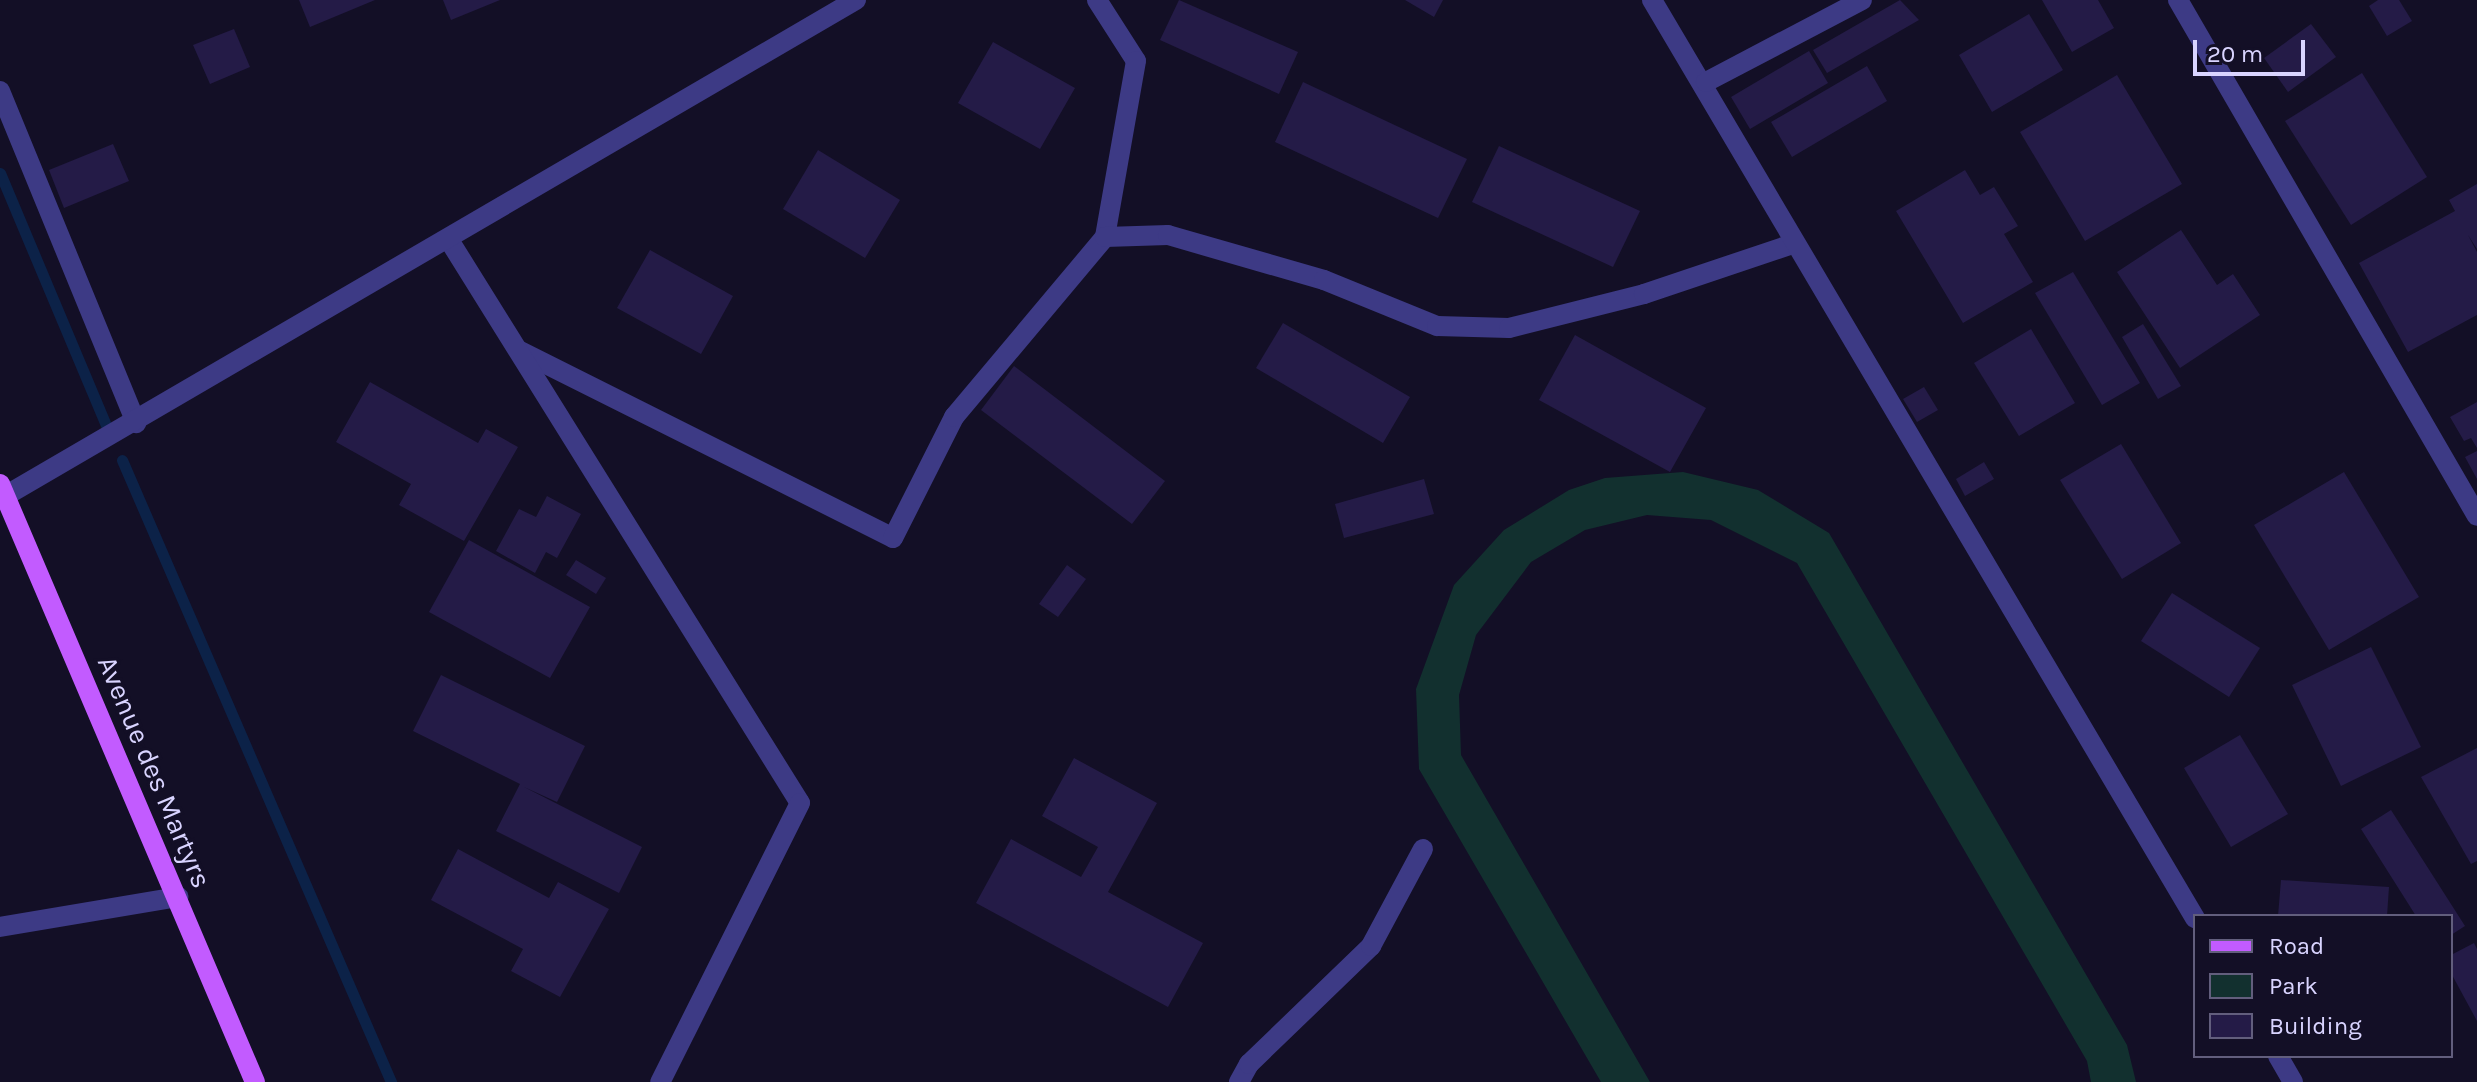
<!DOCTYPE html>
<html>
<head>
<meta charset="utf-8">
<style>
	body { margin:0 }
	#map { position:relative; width:2477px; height:1082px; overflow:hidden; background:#130f26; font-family:Karla,sans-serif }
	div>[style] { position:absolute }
	.green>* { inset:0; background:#12302f }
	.stream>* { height:11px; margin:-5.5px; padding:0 5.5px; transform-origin:5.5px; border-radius:5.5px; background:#0c2248 }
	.building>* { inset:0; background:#241b47 }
	.service>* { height:20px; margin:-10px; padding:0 10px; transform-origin:10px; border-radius:10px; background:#3d3a85 }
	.minor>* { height:20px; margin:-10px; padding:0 10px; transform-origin:10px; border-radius:10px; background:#3d3a85 }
	.primary>* { height:20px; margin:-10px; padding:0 10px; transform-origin:10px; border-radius:10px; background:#c25bff }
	span { translate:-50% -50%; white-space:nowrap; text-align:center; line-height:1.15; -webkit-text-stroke:6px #130f26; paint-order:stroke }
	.street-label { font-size:28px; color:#d9d4ff }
	.legend { position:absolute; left:2193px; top:914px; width:260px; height:144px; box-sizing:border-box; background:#130f26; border:2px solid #625e7d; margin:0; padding:10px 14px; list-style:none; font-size:24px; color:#d9d4ff }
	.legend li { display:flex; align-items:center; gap:16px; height:40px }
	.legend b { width:40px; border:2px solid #625e7d }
	.scale { position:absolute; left:2193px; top:40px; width:112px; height:36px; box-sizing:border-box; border:4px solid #d9d4ff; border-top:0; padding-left:10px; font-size:24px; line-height:28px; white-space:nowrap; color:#d9d4ff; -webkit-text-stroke:6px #130f26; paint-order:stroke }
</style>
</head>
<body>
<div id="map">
	<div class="green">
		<div style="clip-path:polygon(1683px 472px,1758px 490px,1829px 533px,2127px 1045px,2136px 1082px,2091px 1082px,2087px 1061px,1797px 563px,1711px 520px,1647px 515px,1585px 530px,1531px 562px,1476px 635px,1459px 695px,1461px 755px,1650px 1082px,1601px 1082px,1419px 769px,1416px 689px,1454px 585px,1504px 530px,1569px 490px,1605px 478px)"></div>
	</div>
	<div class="stream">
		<div style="left:0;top:173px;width:277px;rotate:67.2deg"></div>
		<div style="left:122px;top:460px;width:678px;rotate:66.61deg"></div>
	</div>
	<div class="building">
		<div style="clip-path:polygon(299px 0,375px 0,310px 27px)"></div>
		<div style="clip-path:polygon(443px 0,500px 0,451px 20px)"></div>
		<div style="clip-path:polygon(1179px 0,1298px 52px,1279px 94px,1160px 40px)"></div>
		<div style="clip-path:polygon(1405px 0,1443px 0,1434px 17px)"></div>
		<div style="clip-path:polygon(1900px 0,1919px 20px,1827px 73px,1813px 50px)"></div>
		<div style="clip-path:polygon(2042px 0,2098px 0,2114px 28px,2072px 52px)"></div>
		<div style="clip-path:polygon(2378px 0,2399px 0,2412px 21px,2387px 36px,2369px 6px)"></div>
		<div style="clip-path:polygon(2029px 14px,2063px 70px,1992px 112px,1959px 55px)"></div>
		<div style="clip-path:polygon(2311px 24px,2336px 57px,2288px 92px,2264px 58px)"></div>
		<div style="clip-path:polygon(234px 29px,250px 67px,210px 84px,193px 45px)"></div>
		<div style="clip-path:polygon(993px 42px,1075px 88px,1040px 149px,958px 103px)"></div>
		<div style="clip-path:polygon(1809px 51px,1828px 83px,1750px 129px,1731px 97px)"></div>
		<div style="clip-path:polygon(1867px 66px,1887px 101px,1792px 157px,1771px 122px)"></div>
		<div style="clip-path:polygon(2362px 73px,2427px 177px,2351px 225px,2285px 121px)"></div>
		<div style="clip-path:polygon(2117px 75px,2182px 184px,2085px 241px,2020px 132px)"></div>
		<div style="clip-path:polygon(1303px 82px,1467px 159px,1438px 218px,1275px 142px)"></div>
		<div style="clip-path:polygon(113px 144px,129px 181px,64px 208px,49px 170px)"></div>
		<div style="clip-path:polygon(1499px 146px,1640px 211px,1613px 267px,1472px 202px)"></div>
		<div style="clip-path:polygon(818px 150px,900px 200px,865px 258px,783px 209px)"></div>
		<div style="clip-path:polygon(1965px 170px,1980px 195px,1994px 187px,2018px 226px,2004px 234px,2033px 282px,1963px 323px,1896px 211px)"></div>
		<div style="clip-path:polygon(2477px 184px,2477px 249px,2468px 235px,2477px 252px,2477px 315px,2408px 352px,2359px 263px,2455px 211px,2449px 200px)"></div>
		<div style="clip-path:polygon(2181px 230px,2217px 285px,2233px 274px,2260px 315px,2180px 368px,2117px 272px)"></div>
		<div style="clip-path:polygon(650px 250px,733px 296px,701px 354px,617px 308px)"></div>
		<div style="clip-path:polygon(2073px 272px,2140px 383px,2102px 405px,2035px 293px)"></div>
		<div style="clip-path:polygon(1283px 323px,1410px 397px,1383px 443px,1256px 368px)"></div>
		<div style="clip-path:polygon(2143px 324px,2181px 386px,2158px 399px,2122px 337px)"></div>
		<div style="clip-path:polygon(2031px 329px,2075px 403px,2019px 436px,1974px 363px)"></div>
		<div style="clip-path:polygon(1575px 335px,1706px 408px,1670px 472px,1539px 400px)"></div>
		<div style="clip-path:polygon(1014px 366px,1165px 481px,1132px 524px,981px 410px)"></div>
		<div style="clip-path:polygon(370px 382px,478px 443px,486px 429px,518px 447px,464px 541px,399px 505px,411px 484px,336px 442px)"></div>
		<div style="clip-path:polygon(1924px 387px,1938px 410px,1917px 422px,1903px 399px)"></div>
		<div style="clip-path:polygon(2477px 402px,2477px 448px,2471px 438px,2464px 441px,2450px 417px)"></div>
		<div style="clip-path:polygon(2121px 444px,2181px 543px,2122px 579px,2060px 480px)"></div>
		<div style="clip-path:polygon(2477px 451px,2477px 479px,2465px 457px)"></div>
		<div style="clip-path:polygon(1984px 462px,1994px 479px,1965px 496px,1956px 479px)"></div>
		<div style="clip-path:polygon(2344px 472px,2419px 597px,2329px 650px,2254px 525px)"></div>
		<div style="clip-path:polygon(1424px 479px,1434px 514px,1344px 538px,1335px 504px)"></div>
		<div style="clip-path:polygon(547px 496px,581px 514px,557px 558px,546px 552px,535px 573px,496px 551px,519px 509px,536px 517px)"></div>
		<div style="clip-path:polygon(469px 540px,590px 607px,550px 678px,429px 612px)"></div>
		<div style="clip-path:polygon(576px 560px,606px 578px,596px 594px,566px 575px)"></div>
		<div style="clip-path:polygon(1067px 565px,1086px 579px,1058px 617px,1039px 604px)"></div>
		<div style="clip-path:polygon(2172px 593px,2260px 648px,2229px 697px,2141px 641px)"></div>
		<div style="clip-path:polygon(2371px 647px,2421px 747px,2341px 786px,2292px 685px)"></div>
		<div style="clip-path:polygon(441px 675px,585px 746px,557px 802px,524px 787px,642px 847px,619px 893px,496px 831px,520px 784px,413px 731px)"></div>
		<div style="clip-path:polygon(2240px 735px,2288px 814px,2231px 847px,2184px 768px)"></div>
		<div style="clip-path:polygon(2477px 748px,2477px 861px,2471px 864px,2421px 777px)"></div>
		<div style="clip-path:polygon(1074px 758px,1157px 803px,1108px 892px,1203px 943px,1168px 1007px,976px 903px,1011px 839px,1081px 877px,1098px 847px,1042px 816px)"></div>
		<div style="clip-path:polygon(2391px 810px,2465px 926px,2451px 935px,2451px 916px,2416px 916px,2361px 829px)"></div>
		<div style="clip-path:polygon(458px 849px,549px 898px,558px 882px,609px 909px,560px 997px,511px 971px,523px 949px,431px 900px)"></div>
		<div style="clip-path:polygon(2281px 880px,2389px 887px,2387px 916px,2278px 916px)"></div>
		<div style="clip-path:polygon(2474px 943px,2477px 949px,2477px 1021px,2451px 973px,2451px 955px)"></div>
	</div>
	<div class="service">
		<div style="left:1097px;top:0;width:72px;rotate:57.4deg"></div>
		<div style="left:1136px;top:61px;width:179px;rotate:100deg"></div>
		<div style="left:520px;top:351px;width:417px;rotate:26.6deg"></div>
		<div style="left:893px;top:538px;width:136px;rotate:-63.2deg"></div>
		<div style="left:954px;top:417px;width:235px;rotate:-50deg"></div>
		<div style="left:1105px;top:237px;width:63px;rotate:-1.8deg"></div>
		<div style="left:1168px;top:235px;width:162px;rotate:16.1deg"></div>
		<div style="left:1324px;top:280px;width:122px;rotate:22.2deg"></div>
		<div style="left:1437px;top:326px;width:72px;rotate:1.6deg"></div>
		<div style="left:1509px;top:328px;width:139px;rotate:-14.1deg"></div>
		<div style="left:1644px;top:294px;width:157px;rotate:-18.6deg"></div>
		<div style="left:0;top:927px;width:181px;rotate:-9.6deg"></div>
		<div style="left:1239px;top:1082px;width:21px;rotate:-61deg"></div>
		<div style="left:1249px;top:1064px;width:170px;rotate:-44deg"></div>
		<div style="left:1371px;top:946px;width:110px;rotate:-61.8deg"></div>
	</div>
	<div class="minor">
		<div style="left:1652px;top:0;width:1067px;rotate:59.4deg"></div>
		<div style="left:2178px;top:0;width:596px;rotate:59.91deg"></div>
		<div style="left:1706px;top:82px;width:176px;rotate:-27.7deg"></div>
		<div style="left:0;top:91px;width:359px;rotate:67.7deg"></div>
		<div style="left:449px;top:240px;width:663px;rotate:58.06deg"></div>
		<div style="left:800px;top:803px;width:312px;rotate:116.6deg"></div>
		<div style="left:5px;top:496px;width:985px;rotate:-30.24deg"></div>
		<div style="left:2278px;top:1056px;width:30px;rotate:60deg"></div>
	</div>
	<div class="primary">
		<div style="left:0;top:484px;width:650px;rotate:66.91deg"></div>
	</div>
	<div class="street-label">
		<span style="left:154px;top:772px;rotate:67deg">Avenue des Martyrs</span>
	</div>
	<ul class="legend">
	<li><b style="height:10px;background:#c25bff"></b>Road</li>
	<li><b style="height:22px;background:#12302f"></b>Park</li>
	<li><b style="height:22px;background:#241b47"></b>Building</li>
	</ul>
	<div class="scale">20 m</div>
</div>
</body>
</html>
